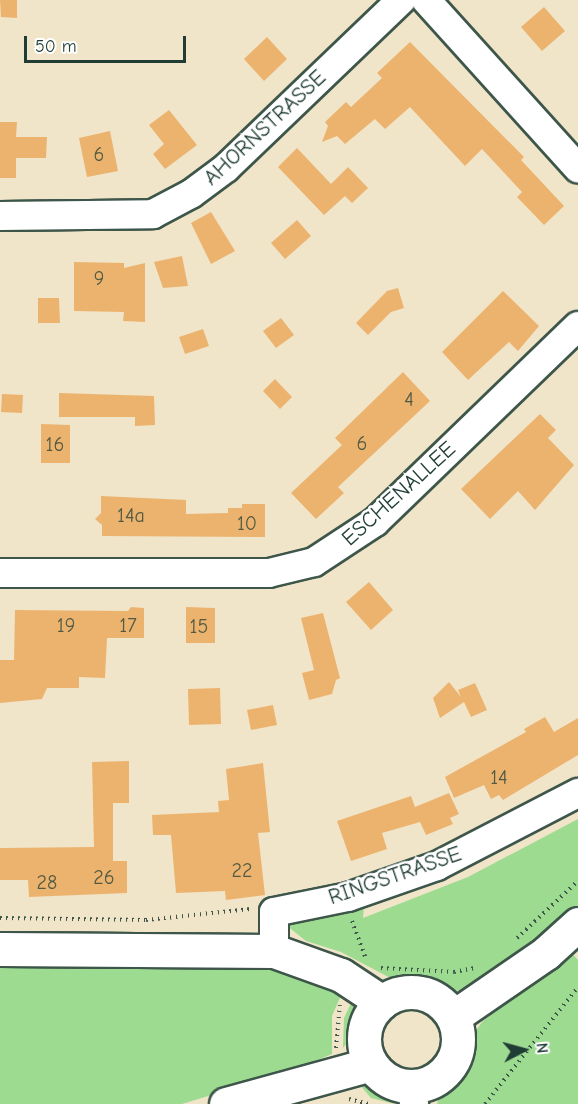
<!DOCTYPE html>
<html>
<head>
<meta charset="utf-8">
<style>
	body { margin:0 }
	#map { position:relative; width:578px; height:1104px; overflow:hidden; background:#f0e5c9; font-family:"Comic Neue",sans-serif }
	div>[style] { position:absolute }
	.green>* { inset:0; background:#9ddb91 }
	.building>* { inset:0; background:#ecb36f }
	.path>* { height:4px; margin-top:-2px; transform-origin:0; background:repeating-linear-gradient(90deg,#3e564a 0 1.5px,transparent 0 6px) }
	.roads { filter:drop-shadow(2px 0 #3e564a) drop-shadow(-2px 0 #3e564a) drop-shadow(0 2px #3e564a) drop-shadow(0 -2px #3e564a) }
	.minor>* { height:28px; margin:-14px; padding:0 14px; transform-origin:14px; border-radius:14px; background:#fff }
	.major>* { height:33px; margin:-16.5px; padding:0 16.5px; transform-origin:16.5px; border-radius:16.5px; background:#fff }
	.major>.ring { margin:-16.5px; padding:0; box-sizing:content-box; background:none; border:33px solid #fff; border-radius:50% }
	span { translate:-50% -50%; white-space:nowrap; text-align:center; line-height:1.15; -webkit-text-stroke:5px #fff; paint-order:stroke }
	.number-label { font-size:20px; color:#525a43 }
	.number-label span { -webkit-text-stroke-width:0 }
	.street-label { font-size:22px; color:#1f3d34 }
	.north { position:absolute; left:494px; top:1020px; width:60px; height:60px; -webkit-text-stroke:4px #fff; paint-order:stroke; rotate:84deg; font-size:16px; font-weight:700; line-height:24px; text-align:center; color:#1f3d34 }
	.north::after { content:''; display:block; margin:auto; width:21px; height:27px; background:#1f3d34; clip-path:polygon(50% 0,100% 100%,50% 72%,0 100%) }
	.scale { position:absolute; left:24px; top:36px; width:162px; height:27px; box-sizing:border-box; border:3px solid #1f3d34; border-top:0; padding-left:8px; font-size:18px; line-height:21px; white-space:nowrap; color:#1f3d34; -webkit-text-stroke:4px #fff; paint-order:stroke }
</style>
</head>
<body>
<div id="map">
	<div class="green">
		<div style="clip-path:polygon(578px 819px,578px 906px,549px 934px,468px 990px,449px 991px,428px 979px,394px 980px,341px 952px,306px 941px,286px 925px,291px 917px,365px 897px,363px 918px,468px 877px)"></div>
		<div style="clip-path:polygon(570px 951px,578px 960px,578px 1104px,437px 1104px,441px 1090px,467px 1065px,471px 1038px,482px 1022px)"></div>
		<div style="clip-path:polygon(260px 959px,342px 993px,332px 1016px,332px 1054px,293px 1070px,182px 1104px,0 1104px,0 960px)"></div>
		<div style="clip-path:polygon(352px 1001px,359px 1012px,358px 1029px,343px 1048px,344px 1018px)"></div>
		<div style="clip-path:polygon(371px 1083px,385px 1086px,395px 1104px,371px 1098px,360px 1085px)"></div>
	</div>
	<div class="building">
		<div style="clip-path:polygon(0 0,17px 0,17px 18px,1px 17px)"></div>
		<div style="clip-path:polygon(544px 7px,565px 31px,542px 51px,521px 27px)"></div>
		<div style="clip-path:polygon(267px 37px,287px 59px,264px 81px,244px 59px)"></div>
		<div style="clip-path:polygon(410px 42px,524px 157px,521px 160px,564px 206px,544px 225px,517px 197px,522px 192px,482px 149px,465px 166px,410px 107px,385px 129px,375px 119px,345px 144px,337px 136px,322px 142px,328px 126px,325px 122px,346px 102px,351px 107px,382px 78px,377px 73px)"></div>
		<div style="clip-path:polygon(169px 110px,197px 145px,165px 169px,153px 154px,164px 144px,149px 125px)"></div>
		<div style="clip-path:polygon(0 122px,17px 122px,16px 137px,47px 137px,46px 158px,16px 158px,16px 178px,0 178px)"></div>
		<div style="clip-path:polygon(110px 131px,118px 171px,87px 177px,79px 138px)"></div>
		<div style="clip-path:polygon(297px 148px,331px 184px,348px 167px,368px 188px,352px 203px,345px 196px,324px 215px,278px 167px)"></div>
		<div style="clip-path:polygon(211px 212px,235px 251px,211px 264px,191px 223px)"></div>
		<div style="clip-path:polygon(297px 220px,311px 236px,285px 259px,271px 243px)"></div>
		<div style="clip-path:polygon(182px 256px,188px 286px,163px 288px,154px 262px)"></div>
		<div style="clip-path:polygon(74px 262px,124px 263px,124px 268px,145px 263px,145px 322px,123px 321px,124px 312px,74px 311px)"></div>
		<div style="clip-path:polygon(398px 288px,404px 308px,391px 312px,368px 335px,356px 323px,387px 291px)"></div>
		<div style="clip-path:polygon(503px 291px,539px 326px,518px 351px,509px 342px,468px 380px,442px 352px)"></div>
		<div style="clip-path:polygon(38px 298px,59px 298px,60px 323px,38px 323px)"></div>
		<div style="clip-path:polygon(281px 318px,294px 335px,276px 348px,263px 331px)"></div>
		<div style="clip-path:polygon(203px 329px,209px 346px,185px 354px,179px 337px)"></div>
		<div style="clip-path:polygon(403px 372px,430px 401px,338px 487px,344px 493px,316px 519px,291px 493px,342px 445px,335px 438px)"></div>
		<div style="clip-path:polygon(275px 379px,292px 397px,280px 409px,263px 391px)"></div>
		<div style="clip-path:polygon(59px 393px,154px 396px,155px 425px,135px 426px,135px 417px,59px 417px)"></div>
		<div style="clip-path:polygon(2px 394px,23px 395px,22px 413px,1px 412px)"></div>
		<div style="clip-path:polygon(540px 414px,556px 430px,548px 438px,574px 465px,535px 510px,518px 491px,490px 519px,461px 489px)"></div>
		<div style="clip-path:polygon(41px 424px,70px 425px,70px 463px,41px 463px)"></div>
		<div style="clip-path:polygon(101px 496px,186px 500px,186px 514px,228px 513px,228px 508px,242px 508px,242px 504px,265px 504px,265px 537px,102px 536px,102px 525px,95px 519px,101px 513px)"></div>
		<div style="clip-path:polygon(369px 582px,393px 610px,371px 630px,346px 602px)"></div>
		<div style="clip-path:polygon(131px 607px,144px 608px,144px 638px,107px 638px,105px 678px,79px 677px,79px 688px,47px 688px,42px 699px,0 703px,0 660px,14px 660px,15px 610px,128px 611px)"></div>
		<div style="clip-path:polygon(186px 607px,215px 608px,215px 643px,186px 643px)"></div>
		<div style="clip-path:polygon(323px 613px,340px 678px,336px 680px,332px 694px,309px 700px,302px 673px,314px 670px,301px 618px)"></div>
		<div style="clip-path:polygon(449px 682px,461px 697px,458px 690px,475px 683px,487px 710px,471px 717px,464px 702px,440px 718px,433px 698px)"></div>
		<div style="clip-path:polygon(220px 688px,221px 724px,189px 725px,188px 689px)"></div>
		<div style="clip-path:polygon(273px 705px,277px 725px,251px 730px,247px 710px)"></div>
		<div style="clip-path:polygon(545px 717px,554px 732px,578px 718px,578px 755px,503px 800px,499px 795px,491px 799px,484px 785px,454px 798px,445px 777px,526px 732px,524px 729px)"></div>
		<div style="clip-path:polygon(129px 761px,129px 803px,113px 803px,113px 861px,127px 861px,127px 893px,29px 897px,28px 880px,0 880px,0 848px,94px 847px,92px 762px)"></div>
		<div style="clip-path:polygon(263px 763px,270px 832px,258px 833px,265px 895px,226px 900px,225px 891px,176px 893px,171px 835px,153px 835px,152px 815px,219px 812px,218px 801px,229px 800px,226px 769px)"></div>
		<div style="clip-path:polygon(449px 793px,459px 814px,450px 818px,453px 824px,426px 835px,420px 822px,382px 833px,387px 849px,351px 861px,337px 821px,411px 796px,415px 807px)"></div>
	</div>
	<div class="path">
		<div style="left:0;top:918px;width:146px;rotate:0.8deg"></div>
		<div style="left:146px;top:920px;width:105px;rotate:-6deg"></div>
		<div style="left:352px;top:921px;width:40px;rotate:69.8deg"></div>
		<div style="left:517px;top:938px;width:83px;rotate:-43.1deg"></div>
		<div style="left:381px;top:968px;width:73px;rotate:3.1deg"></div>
		<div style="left:454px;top:972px;width:21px;rotate:-11deg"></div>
		<div style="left:336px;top:1048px;width:43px;rotate:-84.7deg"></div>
		<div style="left:349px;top:1099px;width:21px;rotate:14deg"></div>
		<div style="left:485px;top:1104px;width:149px;rotate:-51.5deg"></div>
	</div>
	<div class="roads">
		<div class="minor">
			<div style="left:426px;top:0;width:227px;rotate:47.9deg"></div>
			<div style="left:0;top:216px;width:153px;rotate:-0.7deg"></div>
			<div style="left:153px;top:214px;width:43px;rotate:-27.8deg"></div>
			<div style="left:191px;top:194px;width:44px;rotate:-36.6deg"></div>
			<div style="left:226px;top:168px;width:243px;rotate:-43.8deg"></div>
			<div style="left:0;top:573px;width:269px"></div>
			<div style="left:269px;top:573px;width:46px;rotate:-13.7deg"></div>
			<div style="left:314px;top:562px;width:73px;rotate:-33.3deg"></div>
			<div style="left:375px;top:522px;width:282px;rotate:-44deg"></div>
			<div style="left:274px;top:951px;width:39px;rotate:-90deg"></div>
			<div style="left:274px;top:912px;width:76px;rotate:-11.5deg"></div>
			<div style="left:348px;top:897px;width:94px;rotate:-19.2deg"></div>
			<div style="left:437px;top:866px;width:159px;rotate:-27.4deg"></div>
			<div style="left:412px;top:1087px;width:17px;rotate:83deg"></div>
		</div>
		<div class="major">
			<div style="left:0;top:949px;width:274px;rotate:0.4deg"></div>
			<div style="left:274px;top:951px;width:71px;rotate:19.7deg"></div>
			<div style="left:341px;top:975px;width:49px;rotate:33.4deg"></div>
			<div class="ring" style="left:364px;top:992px;width:61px;height:61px"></div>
			<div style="left:453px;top:1017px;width:113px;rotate:-34.5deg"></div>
			<div style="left:546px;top:953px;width:43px;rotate:-42.2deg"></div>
			<div style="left:226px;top:1104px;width:150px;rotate:-15.4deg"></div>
		</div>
	</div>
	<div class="number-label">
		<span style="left:99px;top:154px">6</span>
		<span style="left:99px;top:278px">9</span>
		<span style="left:409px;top:399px">4</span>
		<span style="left:362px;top:443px">6</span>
		<span style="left:55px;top:444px">16</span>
		<span style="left:131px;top:515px">14a</span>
		<span style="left:247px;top:523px">10</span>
		<span style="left:66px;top:625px">19</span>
		<span style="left:128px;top:625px">17</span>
		<span style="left:199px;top:626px">15</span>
		<span style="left:499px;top:777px">14</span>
		<span style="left:242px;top:870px">22</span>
		<span style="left:104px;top:877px">26</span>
		<span style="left:47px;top:882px">28</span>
	</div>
	<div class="street-label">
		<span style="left:265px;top:128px;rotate:-43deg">AHORNSTRASSE</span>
		<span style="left:399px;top:494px;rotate:-42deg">ESCHENALLEE</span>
		<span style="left:395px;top:876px;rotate:-19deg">RINGSTRASSE</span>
	</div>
	<div class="north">N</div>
	<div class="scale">50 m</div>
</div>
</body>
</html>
